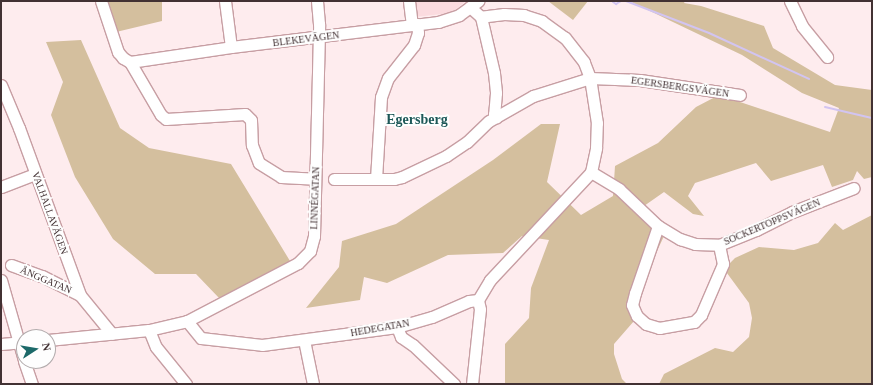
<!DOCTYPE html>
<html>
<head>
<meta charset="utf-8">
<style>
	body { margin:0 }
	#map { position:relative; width:873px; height:385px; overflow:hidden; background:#feecee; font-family:"Times New Roman",serif }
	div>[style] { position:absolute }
	.built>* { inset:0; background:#fbdbdf }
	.green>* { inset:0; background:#d4bf9e }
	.stream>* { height:2px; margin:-1px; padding:0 1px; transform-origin:1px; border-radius:1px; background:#d2c4f1 }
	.roads { filter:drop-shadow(1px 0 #c79ea3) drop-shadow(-1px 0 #c79ea3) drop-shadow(0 1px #c79ea3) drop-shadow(0 -1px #c79ea3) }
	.minor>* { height:11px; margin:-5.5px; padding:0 5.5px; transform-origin:5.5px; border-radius:5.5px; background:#fff }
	span { translate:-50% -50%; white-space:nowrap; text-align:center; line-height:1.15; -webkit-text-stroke:4px #fefefe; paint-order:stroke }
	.street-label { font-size:10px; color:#423133 }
	.district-label { font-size:14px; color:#1d5858; font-weight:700 }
	.frame { position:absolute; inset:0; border:2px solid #423133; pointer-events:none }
	.north { position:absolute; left:16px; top:329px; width:40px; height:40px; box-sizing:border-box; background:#fefefe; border:1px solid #b3acad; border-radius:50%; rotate:78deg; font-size:11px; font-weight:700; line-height:16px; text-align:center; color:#423133 }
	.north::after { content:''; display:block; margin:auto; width:14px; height:18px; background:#1c6969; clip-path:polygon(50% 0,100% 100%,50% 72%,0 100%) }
</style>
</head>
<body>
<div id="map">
	<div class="built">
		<div style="clip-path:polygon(413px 1px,466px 1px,451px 13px,415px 17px)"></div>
	</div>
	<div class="green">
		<div style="clip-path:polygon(107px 1px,162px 1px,162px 21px,116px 32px)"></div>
		<div style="clip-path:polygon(548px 1px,588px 1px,573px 20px)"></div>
		<div style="clip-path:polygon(629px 1px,685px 1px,684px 3px,701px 6px,764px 26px,773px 48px,835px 85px,872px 90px,872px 177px,864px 179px,857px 171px,853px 180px,832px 187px,823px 165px,771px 181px,756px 163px,695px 183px,688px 196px,704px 216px,693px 214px,664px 192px,644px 206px,662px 222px,664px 236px,639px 290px,631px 316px,634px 321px,614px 344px,614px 354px,622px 379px,627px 384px,505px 384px,505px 344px,529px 318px,531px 288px,549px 240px,522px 236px,503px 253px,448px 255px,387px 283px,364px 277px,360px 300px,306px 308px,339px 267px,342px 241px,396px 224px,493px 160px,541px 124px,560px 124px,547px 182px,581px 215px,613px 196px,615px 166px,658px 143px,696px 107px,719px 95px,830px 132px,839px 108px,802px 93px,742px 55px)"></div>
		<div style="clip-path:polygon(81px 40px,120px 128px,149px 148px,231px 164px,290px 261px,220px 299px,196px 274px,155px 274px,113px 239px,75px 177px,51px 115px,63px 82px,46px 42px)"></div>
		<div style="clip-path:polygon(872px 215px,872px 384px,659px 384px,664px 374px,715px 348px,733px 352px,749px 337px,752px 318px,749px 303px,724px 269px,735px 258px,759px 247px,794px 250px,818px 243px,835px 223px,843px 230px)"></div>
	</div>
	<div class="stream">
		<div style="left:626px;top:1px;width:89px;rotate:21.1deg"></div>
		<div style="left:709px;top:33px;width:110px;rotate:24.7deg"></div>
		<div style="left:613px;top:2px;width:4px;rotate:34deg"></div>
		<div style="left:616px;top:4px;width:6px;rotate:-31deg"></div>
		<div style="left:825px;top:107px;width:48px;rotate:13.2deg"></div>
	</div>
	<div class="roads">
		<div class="minor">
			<div style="left:101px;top:1px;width:54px;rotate:71.6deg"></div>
			<div style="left:118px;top:52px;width:8px;rotate:50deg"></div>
			<div style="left:123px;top:58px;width:8px;rotate:30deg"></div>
			<div style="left:225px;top:1px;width:46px;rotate:82.6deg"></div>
			<div style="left:409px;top:1px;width:24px;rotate:83deg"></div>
			<div style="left:790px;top:1px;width:28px;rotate:64deg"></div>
			<div style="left:802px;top:26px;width:40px;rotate:51deg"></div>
			<div style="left:481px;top:17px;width:57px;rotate:76.9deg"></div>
			<div style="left:494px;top:73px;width:20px;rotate:84deg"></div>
			<div style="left:496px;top:93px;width:21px;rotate:95deg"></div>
			<div style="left:494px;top:114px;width:4px;rotate:56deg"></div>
			<div style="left:130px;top:62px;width:102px;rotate:-8.4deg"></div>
			<div style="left:231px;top:47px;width:209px;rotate:-6.9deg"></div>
			<div style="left:438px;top:22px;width:22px;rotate:-18deg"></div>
			<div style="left:459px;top:15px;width:24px;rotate:-36deg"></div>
			<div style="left:130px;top:62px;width:61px;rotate:59.7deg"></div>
			<div style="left:161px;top:115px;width:6px;rotate:39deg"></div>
			<div style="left:166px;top:119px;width:79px;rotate:-3.6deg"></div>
			<div style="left:245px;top:114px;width:8px;rotate:45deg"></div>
			<div style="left:251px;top:120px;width:25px;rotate:88deg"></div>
			<div style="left:252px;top:145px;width:19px;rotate:69deg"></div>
			<div style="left:259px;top:163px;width:26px;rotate:32deg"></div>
			<div style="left:281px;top:177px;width:34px;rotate:3deg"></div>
			<div style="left:1px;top:85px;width:47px;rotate:67.3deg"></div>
			<div style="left:19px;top:128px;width:178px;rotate:69.9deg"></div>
			<div style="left:80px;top:295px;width:50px;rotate:50.6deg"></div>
			<div style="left:591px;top:172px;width:33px;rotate:31deg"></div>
			<div style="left:619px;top:189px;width:54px;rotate:43.5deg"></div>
			<div style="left:658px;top:226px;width:26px;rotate:31deg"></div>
			<div style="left:680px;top:239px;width:16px;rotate:18deg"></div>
			<div style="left:695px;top:244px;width:24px;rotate:2deg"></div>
			<div style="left:719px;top:245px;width:40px;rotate:-22deg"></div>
			<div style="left:756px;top:230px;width:40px;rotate:-26.6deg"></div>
			<div style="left:792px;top:212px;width:66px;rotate:-21.2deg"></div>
			<div style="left:334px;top:179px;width:60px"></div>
			<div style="left:394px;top:179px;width:8px;rotate:-14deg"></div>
			<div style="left:402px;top:177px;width:49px;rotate:-25.5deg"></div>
			<div style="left:446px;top:156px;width:25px;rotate:-34deg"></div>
			<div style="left:467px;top:142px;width:30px;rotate:-44deg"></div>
			<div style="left:489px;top:121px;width:51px;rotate:-29.6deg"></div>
			<div style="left:533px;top:96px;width:60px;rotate:-17.5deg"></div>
			<div style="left:590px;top:78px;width:50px;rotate:2.3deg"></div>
			<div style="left:640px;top:80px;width:101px;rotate:8.5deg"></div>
			<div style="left:376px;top:179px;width:82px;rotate:-86.5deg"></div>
			<div style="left:381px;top:97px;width:20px;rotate:-70deg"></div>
			<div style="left:388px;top:78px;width:42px;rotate:-51.8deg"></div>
			<div style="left:414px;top:45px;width:13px;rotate:-72deg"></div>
			<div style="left:418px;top:33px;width:9px;rotate:-96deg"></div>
			<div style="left:1px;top:187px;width:36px;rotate:-21deg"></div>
			<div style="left:658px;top:226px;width:71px;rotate:108.9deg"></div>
			<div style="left:635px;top:293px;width:12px;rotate:104deg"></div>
			<div style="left:632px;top:305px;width:12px;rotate:66deg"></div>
			<div style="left:637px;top:316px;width:12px;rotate:42deg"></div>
			<div style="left:646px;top:324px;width:14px;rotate:17deg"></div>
			<div style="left:659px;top:328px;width:36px;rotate:-10deg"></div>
			<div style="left:694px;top:322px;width:10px;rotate:-45deg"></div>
			<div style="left:701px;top:315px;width:56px;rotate:-66.7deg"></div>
			<div style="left:723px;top:264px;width:19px;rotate:-102deg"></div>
			<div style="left:11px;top:265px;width:33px;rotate:20deg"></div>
			<div style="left:42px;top:276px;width:42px;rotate:26.6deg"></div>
			<div style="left:1px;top:280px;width:83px;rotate:74deg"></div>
			<div style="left:187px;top:321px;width:22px;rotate:51deg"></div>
			<div style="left:201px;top:338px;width:61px;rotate:6.5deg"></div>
			<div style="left:262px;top:345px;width:136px;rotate:-7.6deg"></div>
			<div style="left:397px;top:327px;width:36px;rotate:-16deg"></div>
			<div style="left:432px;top:317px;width:40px;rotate:-23.4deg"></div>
			<div style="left:469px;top:301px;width:9px;rotate:-6deg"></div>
			<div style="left:478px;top:300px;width:23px;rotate:-59deg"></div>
			<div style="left:490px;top:280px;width:148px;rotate:-46.9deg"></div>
			<div style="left:591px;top:172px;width:25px;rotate:-78deg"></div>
			<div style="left:596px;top:148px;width:25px;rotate:-88deg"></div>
			<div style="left:597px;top:123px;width:46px;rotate:-98.8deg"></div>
			<div style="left:590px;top:78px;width:17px;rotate:-111deg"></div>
			<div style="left:584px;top:62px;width:31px;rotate:-128deg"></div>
			<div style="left:565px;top:38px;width:29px;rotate:-144deg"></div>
			<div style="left:542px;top:21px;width:19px;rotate:-162deg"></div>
			<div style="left:524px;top:15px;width:20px;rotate:-177deg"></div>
			<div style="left:504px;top:14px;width:23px;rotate:173deg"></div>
			<div style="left:481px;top:17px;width:15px;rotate:-138deg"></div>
			<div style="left:397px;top:327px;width:11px;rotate:68deg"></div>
			<div style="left:401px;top:337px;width:14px;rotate:34deg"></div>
			<div style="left:413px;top:345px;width:57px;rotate:43.6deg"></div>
			<div style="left:149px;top:330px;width:18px;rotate:68deg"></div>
			<div style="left:156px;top:347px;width:48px;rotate:51deg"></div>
			<div style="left:48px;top:340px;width:101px;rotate:-5.7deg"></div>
			<div style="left:149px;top:330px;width:39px;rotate:-13deg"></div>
			<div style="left:187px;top:321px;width:125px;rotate:-27.6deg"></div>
			<div style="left:298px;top:263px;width:17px;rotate:-45deg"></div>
			<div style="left:310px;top:251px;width:16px;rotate:-75deg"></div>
			<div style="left:314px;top:236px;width:212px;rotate:-88.6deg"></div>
			<div style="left:319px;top:24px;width:23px;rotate:-95deg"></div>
			<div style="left:304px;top:340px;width:45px;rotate:78.4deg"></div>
			<div style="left:1px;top:344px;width:23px;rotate:-5deg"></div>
			<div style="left:24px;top:361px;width:24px;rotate:71deg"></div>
			<div style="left:472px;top:384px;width:75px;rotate:-83.9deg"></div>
			<div style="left:480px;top:309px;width:9px;rotate:-103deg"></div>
		</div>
	</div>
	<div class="street-label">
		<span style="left:306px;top:39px;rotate:-7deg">BLEKEVÄGEN</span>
		<span style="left:680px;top:87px;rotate:8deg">EGERSBERGSVÄGEN</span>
		<span style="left:315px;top:198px;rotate:-88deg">LINNÉGATAN</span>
		<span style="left:50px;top:213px;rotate:70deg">VALHALLAVÄGEN</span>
		<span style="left:772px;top:222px;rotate:-23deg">SOCKERTOPPSVÄGEN</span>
		<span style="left:46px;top:280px;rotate:23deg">ÄNGGATAN</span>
		<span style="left:380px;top:328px;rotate:-10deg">HEDEGATAN</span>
	</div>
	<div class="district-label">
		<span style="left:417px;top:120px">Egersberg</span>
	</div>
	<div class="frame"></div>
	<div class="north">N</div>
</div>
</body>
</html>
